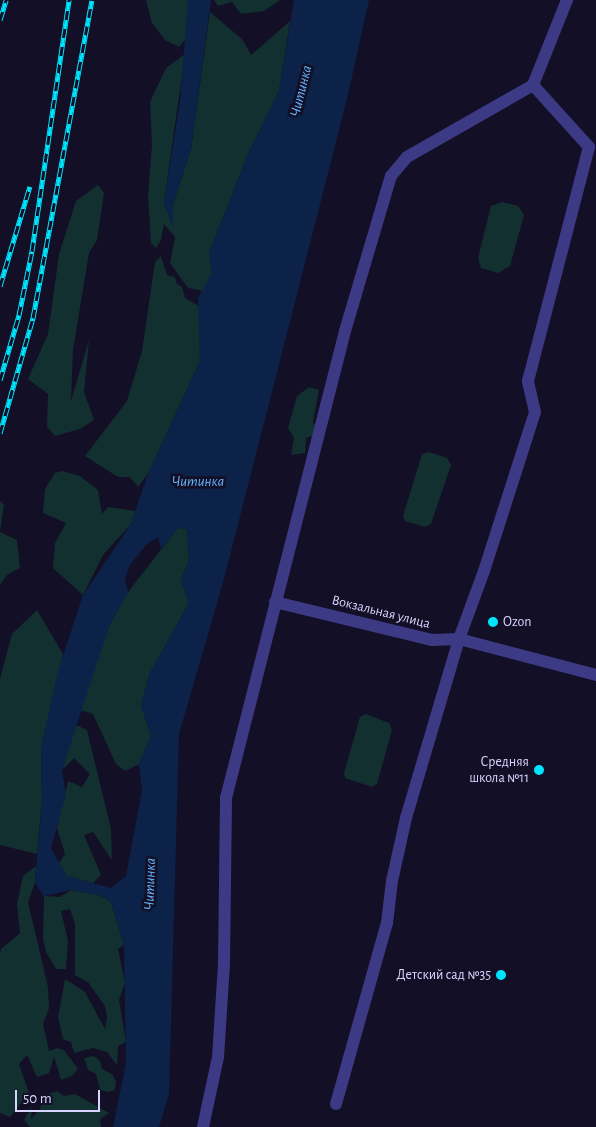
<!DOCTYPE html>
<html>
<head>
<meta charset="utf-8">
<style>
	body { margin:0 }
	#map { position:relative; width:596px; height:1127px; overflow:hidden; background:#130f26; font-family:"Alegreya Sans",sans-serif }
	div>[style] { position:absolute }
	.green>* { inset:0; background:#12302f }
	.water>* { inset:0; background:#0c2248 }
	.minor>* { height:12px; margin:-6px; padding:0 6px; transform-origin:6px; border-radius:6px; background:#3d3a85 }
	.rail>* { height:5px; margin-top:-2.5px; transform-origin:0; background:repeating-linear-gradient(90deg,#130f26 0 9px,#00e5ff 0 18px); box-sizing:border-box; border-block:1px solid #00e5ff }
	.dots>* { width:14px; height:14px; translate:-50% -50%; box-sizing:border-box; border:2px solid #130f26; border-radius:50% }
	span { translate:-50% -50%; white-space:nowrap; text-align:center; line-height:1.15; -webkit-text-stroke:5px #130f26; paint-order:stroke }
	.street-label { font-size:14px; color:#d9d4ff }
	.poi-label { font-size:14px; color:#d9d4ff }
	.left { translate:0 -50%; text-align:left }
	.right { translate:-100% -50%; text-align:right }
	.water-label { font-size:15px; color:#62b6ff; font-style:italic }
	.scale { position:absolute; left:15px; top:1090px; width:85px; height:22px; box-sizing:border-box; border:2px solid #d9d4ff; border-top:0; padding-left:6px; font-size:15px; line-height:18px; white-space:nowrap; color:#d9d4ff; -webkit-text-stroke:4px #130f26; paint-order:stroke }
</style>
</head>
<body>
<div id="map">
	<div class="green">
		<div style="clip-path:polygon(146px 0,188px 0,187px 37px,179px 47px,165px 40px,152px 23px)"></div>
		<div style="clip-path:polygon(214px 0,280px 0,264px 11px,241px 14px,232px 2px,218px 6px)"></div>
		<div style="clip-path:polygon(210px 12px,242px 39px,251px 55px,290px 21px,279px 91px,248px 154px,209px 253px,212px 273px,203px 291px,188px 288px,170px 263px,175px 237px,164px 224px,161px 240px,156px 248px,151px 243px,148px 196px,152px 145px,150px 102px,166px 68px,185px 54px,164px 203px,172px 224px,173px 204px,191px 149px)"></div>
		<div style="clip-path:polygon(98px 185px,104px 193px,97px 240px,89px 253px,73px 350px,71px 401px,89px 340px,84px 392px,94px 420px,80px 429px,55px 436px,47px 427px,48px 394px,28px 379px,48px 334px,59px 254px,76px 201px)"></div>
		<div style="clip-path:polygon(502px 202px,518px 206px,524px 215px,510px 266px,498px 273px,481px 268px,478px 258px,491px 206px)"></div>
		<div style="clip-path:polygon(161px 256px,167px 275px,175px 277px,177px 284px,182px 287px,185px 298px,199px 306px,200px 361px,148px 474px,138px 487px,130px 477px,118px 477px,85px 456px,127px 401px,142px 351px,155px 262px)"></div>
		<div style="clip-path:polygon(309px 387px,319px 390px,313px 422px,316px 427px,313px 436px,306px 438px,305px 453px,291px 455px,294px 438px,288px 428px,297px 396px)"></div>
		<div style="clip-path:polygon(429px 452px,447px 458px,451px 465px,431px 524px,425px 527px,405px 521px,403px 516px,422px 454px)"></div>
		<div style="clip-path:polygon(62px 471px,80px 476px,98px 490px,102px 514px,108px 507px,135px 511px,131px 524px,103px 555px,83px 595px,53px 568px,55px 543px,66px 523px,43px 513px,45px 489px,55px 473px)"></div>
		<div style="clip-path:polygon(0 501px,4px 505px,0 532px,17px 540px,20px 568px,7px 575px,0 585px)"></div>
		<div style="clip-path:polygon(178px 528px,187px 529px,189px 560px,181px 581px,189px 603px,150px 673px,141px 705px,151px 736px,139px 764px,125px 771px,116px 764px,93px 714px,80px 710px,110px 624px,128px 592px)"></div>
		<div style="clip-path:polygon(37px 610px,63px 654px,41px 748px,42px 800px,37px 854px,0 845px,0 679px,12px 634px)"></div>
		<div style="clip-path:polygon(366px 714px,389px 723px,392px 730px,377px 784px,372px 787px,345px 778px,344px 773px,360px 717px)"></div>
		<div style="clip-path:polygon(76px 725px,87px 730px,111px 829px,112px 860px,93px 832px,84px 835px,101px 875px,93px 883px,67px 876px,59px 863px,65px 854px,57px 828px,68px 781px,82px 787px,90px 774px,74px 758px,62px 770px)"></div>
		<div style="clip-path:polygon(36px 866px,35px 883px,28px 902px,48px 987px,49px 1008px,43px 1024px,49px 1051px,57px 1048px,64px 1050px,78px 1069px,72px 1076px,61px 1080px,54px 1057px,49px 1073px,37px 1077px,27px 1055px,19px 1064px,29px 1093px,10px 1117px,0 1113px,0 955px,1px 949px,20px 933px,17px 904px,23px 876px)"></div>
		<div style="clip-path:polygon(71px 890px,99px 895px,111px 902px,124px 945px,118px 949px,125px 983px,119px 1000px,126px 1042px,118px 1046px,117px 1065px,107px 1052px,93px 1048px,74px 1053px,71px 1042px,63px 1039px,58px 1017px,65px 979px,85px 992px,105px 1029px,107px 1017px,105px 1006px,88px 982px,75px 975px,75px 924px,70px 909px,61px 911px,68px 941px,66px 969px,56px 969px,46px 952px,43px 938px,44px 896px,60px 897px)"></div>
		<div style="clip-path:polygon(94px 1056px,100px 1061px,102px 1069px,112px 1074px,116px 1081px,115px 1090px,107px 1092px,100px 1090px,96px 1074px,88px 1070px,84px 1058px)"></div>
		<div style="clip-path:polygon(57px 1091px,64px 1096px,75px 1094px,109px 1113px,100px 1119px,101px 1127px,30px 1127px,24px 1120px,32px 1107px,31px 1119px,40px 1109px,43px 1096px)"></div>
	</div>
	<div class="water">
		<div style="clip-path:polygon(188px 0,211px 0,191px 149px,173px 204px,173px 226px,164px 203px,180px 101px)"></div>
		<div style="clip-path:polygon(evenodd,294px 0,369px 0,347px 99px,224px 579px,179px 734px,169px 1094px,159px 1127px,113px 1127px,126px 1063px,124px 945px,111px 902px,99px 895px,71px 890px,44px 896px,35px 883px,42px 800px,41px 748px,58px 671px,83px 595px,131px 524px,148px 474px,200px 361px,198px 298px,212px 273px,209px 253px,248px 154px,279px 91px,294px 0,178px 528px,187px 529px,189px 560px,181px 581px,189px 603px,150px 673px,141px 705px,151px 736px,139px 764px,142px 790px,126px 876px,111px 888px,67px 876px,51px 848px,66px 795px,62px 770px,110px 624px,128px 592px,125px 579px,130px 565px,147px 544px,158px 537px,161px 549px,178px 528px)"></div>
	</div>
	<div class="minor">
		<div style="left:275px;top:602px;width:162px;rotate:13.6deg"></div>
		<div style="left:432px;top:640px;width:27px;rotate:-2deg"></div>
		<div style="left:459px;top:639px;width:142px;rotate:14.7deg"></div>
		<div style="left:336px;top:1104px;width:188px;rotate:-74.3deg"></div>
		<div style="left:387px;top:923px;width:42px;rotate:-83.2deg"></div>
		<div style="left:392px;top:881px;width:65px;rotate:-77.5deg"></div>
		<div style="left:406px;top:818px;width:187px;rotate:-73.5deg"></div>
		<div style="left:459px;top:639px;width:72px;rotate:-69.8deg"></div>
		<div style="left:484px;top:571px;width:167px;rotate:-72.2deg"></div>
		<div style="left:535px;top:412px;width:32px;rotate:-103deg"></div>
		<div style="left:528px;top:381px;width:242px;rotate:-75.4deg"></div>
		<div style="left:589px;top:147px;width:84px;rotate:-132.1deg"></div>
		<div style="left:203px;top:1127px;width:72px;rotate:-77.9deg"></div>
		<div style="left:218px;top:1057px;width:94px;rotate:-86.3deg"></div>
		<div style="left:224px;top:963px;width:165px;rotate:-89.3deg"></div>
		<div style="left:226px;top:798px;width:482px;rotate:-75.7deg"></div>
		<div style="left:345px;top:331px;width:162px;rotate:-73.5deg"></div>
		<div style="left:391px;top:176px;width:25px;rotate:-50deg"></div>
		<div style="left:407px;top:157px;width:145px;rotate:-29.7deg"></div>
		<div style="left:533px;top:85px;width:92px;rotate:-68.2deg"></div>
	</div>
	<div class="rail">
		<div style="left:0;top:20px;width:21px;rotate:-73deg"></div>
		<div style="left:0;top:286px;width:104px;rotate:-73.3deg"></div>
		<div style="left:0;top:380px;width:68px;rotate:-73.7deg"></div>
		<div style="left:19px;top:315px;width:65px;rotate:-78.5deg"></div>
		<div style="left:32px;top:251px;width:254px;rotate:-81.6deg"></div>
		<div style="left:0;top:433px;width:120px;rotate:-74deg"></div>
		<div style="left:33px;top:318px;width:323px;rotate:-79.5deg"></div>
	</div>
	<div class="dots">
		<div style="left:493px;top:622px;background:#00e5ff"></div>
		<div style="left:539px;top:770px;background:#00e5ff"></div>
		<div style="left:501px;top:975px;background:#00e5ff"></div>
	</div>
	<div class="street-label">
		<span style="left:381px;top:612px;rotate:14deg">Вокзальная улица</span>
	</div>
	<div class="poi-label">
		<span class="left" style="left:503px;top:622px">Ozon</span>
		<span class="right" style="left:529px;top:770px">Средняя<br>школа №11</span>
		<span class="right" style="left:491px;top:975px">Детский сад №35</span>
	</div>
	<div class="water-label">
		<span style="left:301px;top:91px;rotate:-76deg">Читинка</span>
		<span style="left:198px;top:482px">Читинка</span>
		<span style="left:150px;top:884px;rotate:-88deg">Читинка</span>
	</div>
	<div class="scale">50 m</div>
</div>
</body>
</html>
